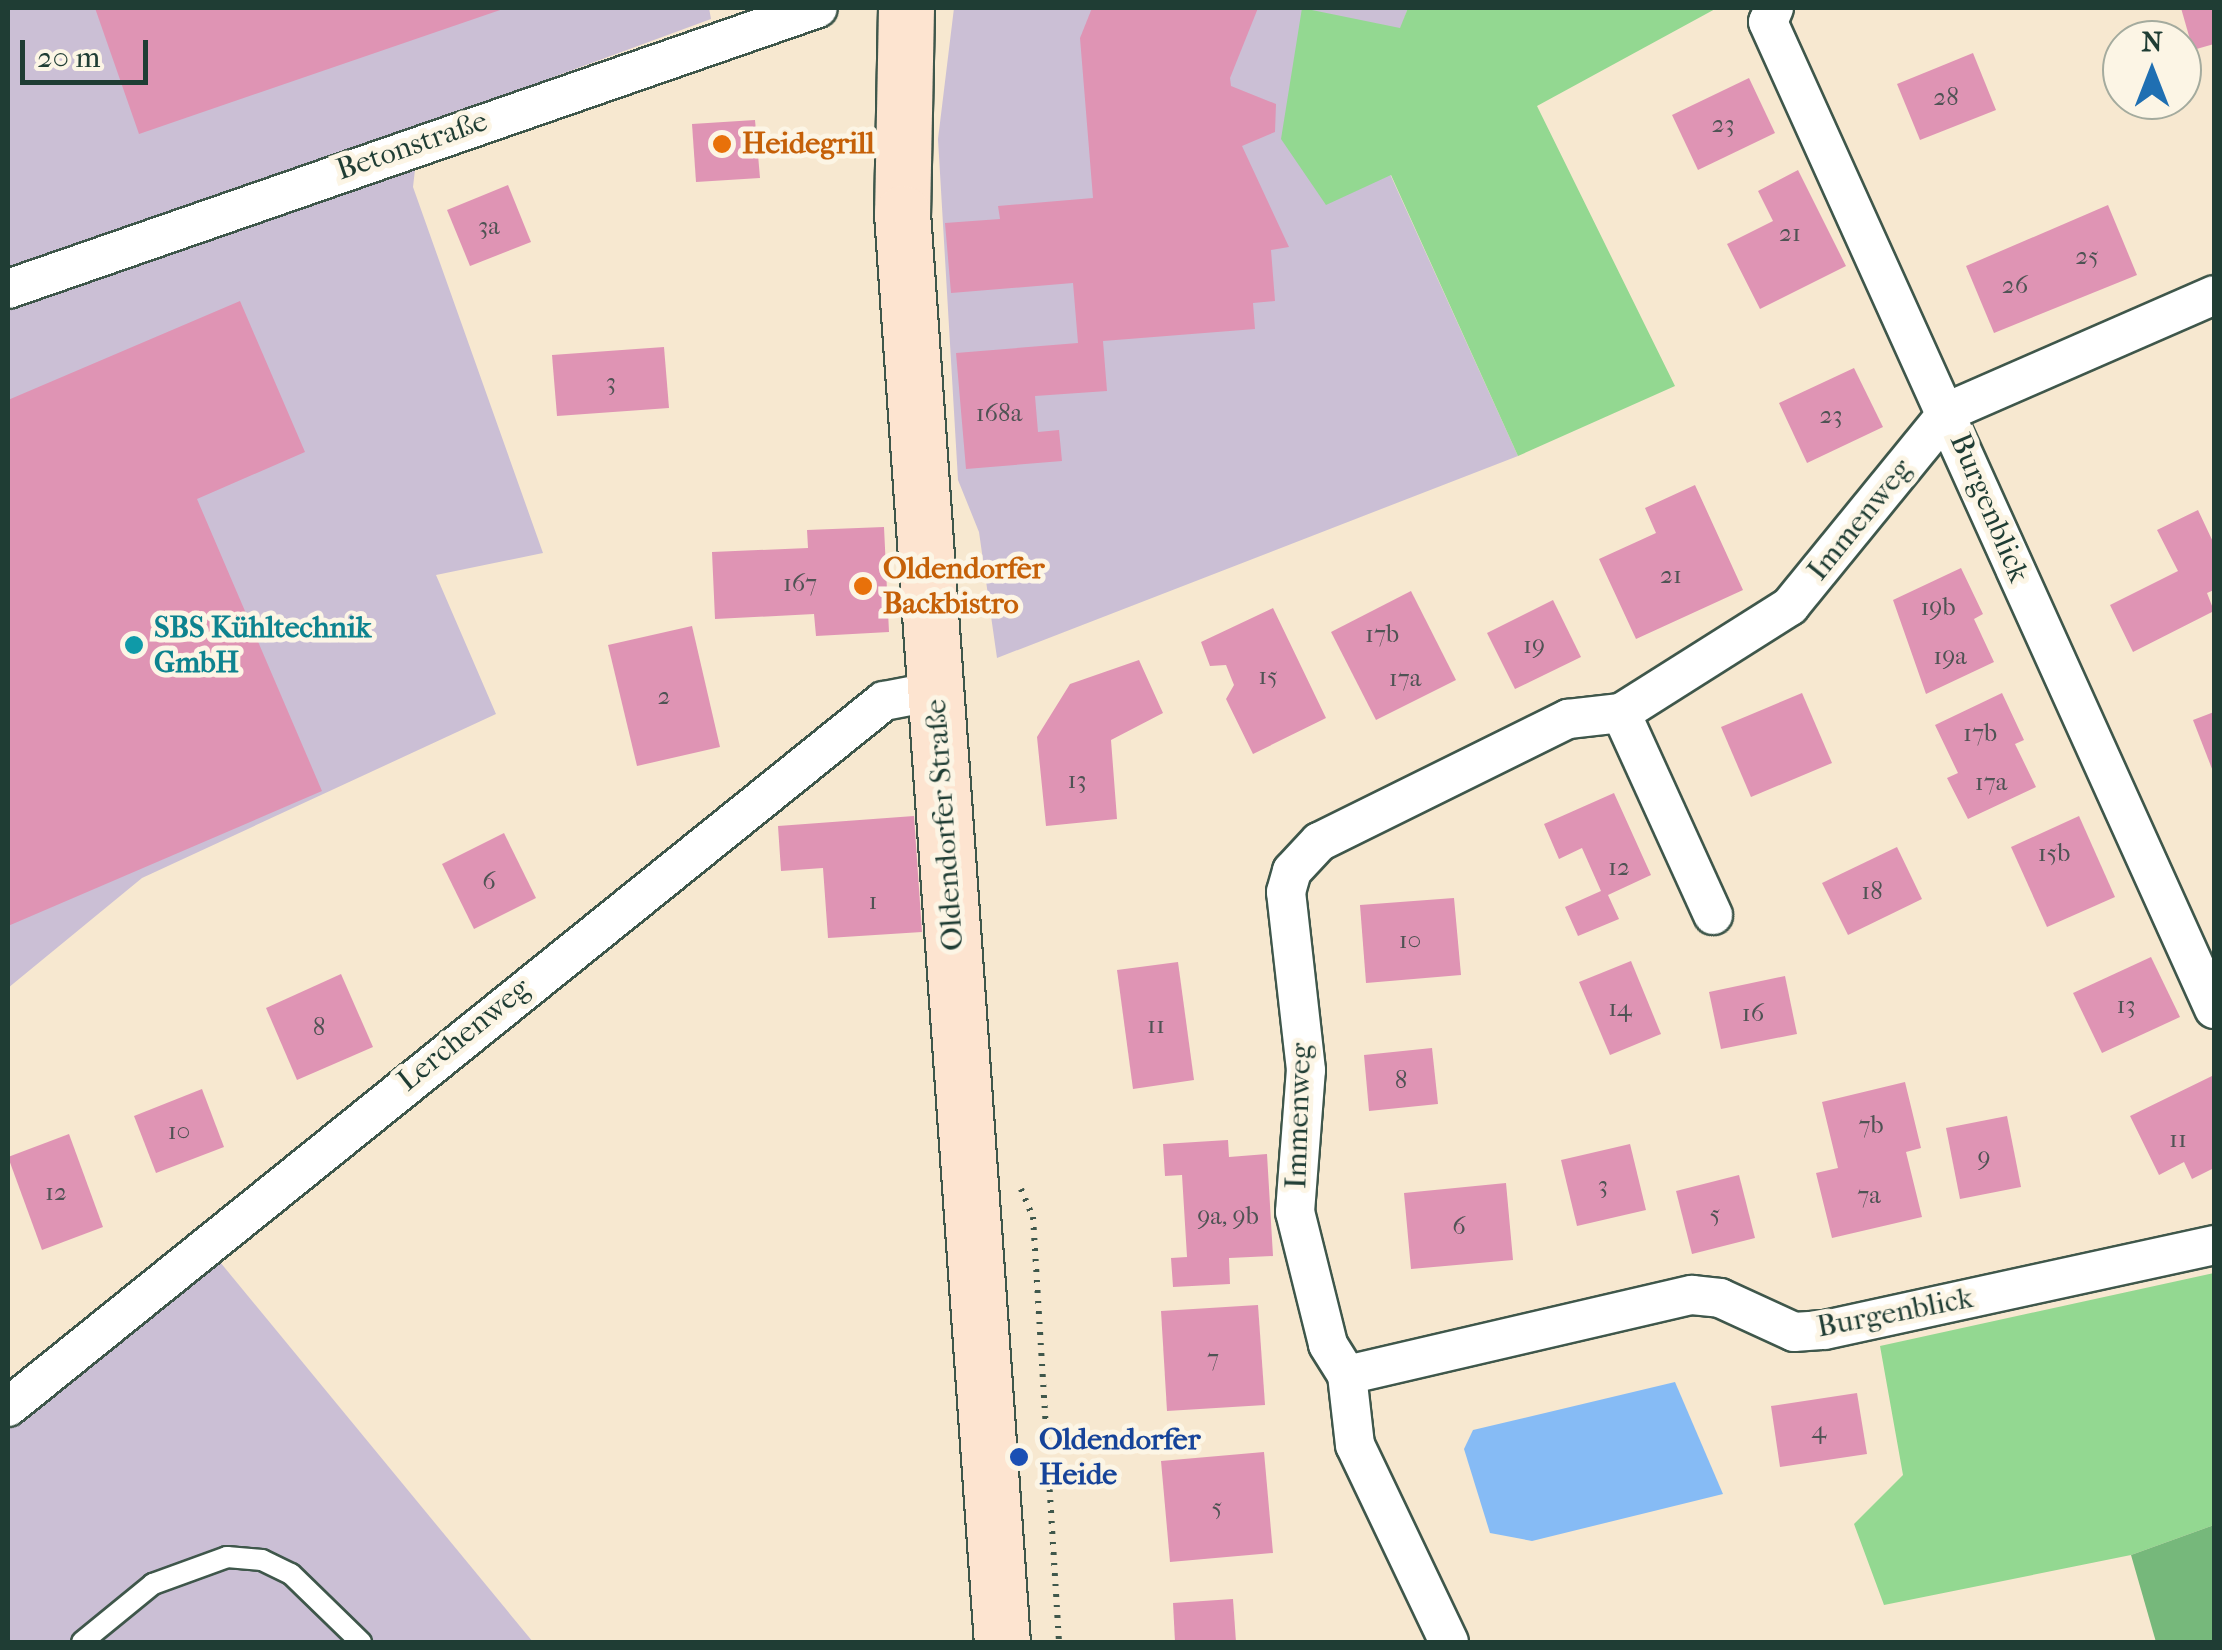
<!DOCTYPE html>
<html>
<head>
<meta charset="utf-8">
<style>
	body { margin:0 }
	#map { position:relative; width:2222px; height:1650px; overflow:hidden; background:#f7e8d0; font-family:"IM FELL French Canon",serif }
	div>[style] { position:absolute }
	.industrial>* { inset:0; background:#cbbfd5 }
	.green>* { inset:0; background:#93d891 }
	.forest>* { inset:0; background:#76b87b }
	.water>* { inset:0; background:#86bbf5 }
	.building>* { inset:0; background:#df94b4 }
	.path>* { height:6px; margin-top:-3px; transform-origin:0; background:repeating-linear-gradient(90deg,#3f574b 0 2.5px,transparent 0 10.5px) }
	.roads { filter:drop-shadow(2px 0 #3f574b) drop-shadow(-2px 0 #3f574b) drop-shadow(0 2px #3f574b) drop-shadow(0 -2px #3f574b) }
	.service>* { height:20px; margin:-10px; padding:0 10px; transform-origin:10px; border-radius:10px; background:#fff }
	.minor>* { height:38px; margin:-19px; padding:0 19px; transform-origin:19px; border-radius:19px; background:#fff }
	.secondary>* { height:55px; margin:-27.5px; padding:0 27.5px; transform-origin:27.5px; border-radius:27.5px; background:#fde4d0 }
	.dots>* { width:28px; height:28px; translate:-50% -50%; box-sizing:border-box; border:5px solid #fcf5e5; border-radius:50% }
	span { translate:-50% -50%; white-space:nowrap; text-align:center; line-height:1.15; -webkit-text-stroke:10px #fcf5e5; paint-order:stroke }
	.number-label { font-size:25px; color:#4f5354 }
	.number-label span { -webkit-text-stroke-width:0 }
	.food-label { font-size:30px; color:#c56008; font-weight:700 }
	.left { translate:0 -50%; text-align:left }
	.street-label { font-size:30px; color:#1f3d34 }
	.culture-label { font-size:30px; color:#0d838f; font-weight:700 }
	.transit-label { font-size:30px; color:#164399; font-weight:700 }
	.frame { position:absolute; inset:0; border:10px solid #1f3d34; pointer-events:none }
	.north { position:absolute; left:2102px; top:20px; width:100px; height:100px; box-sizing:border-box; background:#fcf5e5; border:2px solid #a4ab9e; border-radius:50%; rotate:0deg; font-size:28px; font-weight:700; line-height:40px; text-align:center; color:#1f3d34 }
	.north::after { content:''; display:block; margin:auto; width:35px; height:45px; background:#1f6fb2; clip-path:polygon(50% 0,100% 100%,50% 72%,0 100%) }
	.scale { position:absolute; left:20px; top:40px; width:128px; height:45px; box-sizing:border-box; border:5px solid #1f3d34; border-top:0; padding-left:12px; font-size:30px; line-height:35px; white-space:nowrap; color:#1f3d34; -webkit-text-stroke:8px #fcf5e5; paint-order:stroke }
</style>
</head>
<body>
<div id="map">
	<div class="industrial">
		<div style="clip-path:polygon(8px 8px,709px 8px,711px 19px,420px 126px,413px 187px,543px 553px,436px 575px,496px 714px,142px 878px,8px 988px)"></div>
		<div style="clip-path:polygon(954px 8px,1408px 8px,1401px 28px,1390px 174px,1518px 456px,997px 658px,979px 532px,958px 480px,938px 139px)"></div>
		<div style="clip-path:polygon(220px 1262px,533px 1642px,8px 1642px,8px 1429px)"></div>
	</div>
	<div class="green">
		<div style="clip-path:polygon(1302px 8px,1400px 28px,1408px 8px,1717px 8px,1537px 106px,1675px 386px,1518px 456px,1391px 175px,1326px 205px,1281px 139px)"></div>
		<div style="clip-path:polygon(2214px 1273px,2214px 1525px,2131px 1555px,1884px 1605px,1854px 1524px,1903px 1475px,1880px 1346px)"></div>
	</div>
	<div class="forest">
		<div style="clip-path:polygon(2214px 1525px,2214px 1642px,2156px 1642px,2131px 1555px)"></div>
	</div>
	<div class="water">
		<div style="clip-path:polygon(1675px 1382px,1723px 1494px,1532px 1541px,1490px 1533px,1464px 1449px,1473px 1430px)"></div>
	</div>
	<div class="building">
		<div style="clip-path:polygon(95px 8px,506px 8px,139px 134px)"></div>
		<div style="clip-path:polygon(1092px 8px,1258px 8px,1230px 78px,1231px 86px,1276px 104px,1275px 132px,1242px 146px,1289px 247px,1271px 250px,1275px 301px,1253px 303px,1255px 329px,1103px 341px,1107px 391px,1035px 396px,1038px 432px,1059px 430px,1062px 461px,966px 469px,956px 353px,1078px 343px,1073px 283px,951px 293px,945px 223px,1000px 219px,998px 206px,1093px 198px,1080px 38px)"></div>
		<div style="clip-path:polygon(2181px 8px,2214px 8px,2214px 44px,2193px 50px)"></div>
		<div style="clip-path:polygon(1973px 53px,1996px 110px,1920px 140px,1897px 84px)"></div>
		<div style="clip-path:polygon(1749px 78px,1775px 133px,1698px 170px,1672px 115px)"></div>
		<div style="clip-path:polygon(755px 120px,760px 178px,696px 182px,692px 124px)"></div>
		<div style="clip-path:polygon(1798px 170px,1846px 266px,1760px 309px,1727px 244px,1773px 221px,1758px 191px)"></div>
		<div style="clip-path:polygon(508px 185px,531px 242px,470px 266px,447px 210px)"></div>
		<div style="clip-path:polygon(2108px 205px,2137px 275px,1994px 333px,1966px 266px)"></div>
		<div style="clip-path:polygon(240px 301px,305px 452px,197px 499px,322px 791px,8px 926px,8px 400px)"></div>
		<div style="clip-path:polygon(664px 347px,669px 408px,557px 416px,552px 355px)"></div>
		<div style="clip-path:polygon(1854px 368px,1883px 427px,1807px 463px,1779px 403px)"></div>
		<div style="clip-path:polygon(1695px 485px,1743px 590px,1636px 639px,1599px 559px,1656px 533px,1645px 508px)"></div>
		<div style="clip-path:polygon(2198px 510px,2214px 544px,2214px 590px,2207px 593px,2214px 611px,2133px 652px,2110px 605px,2178px 571px,2157px 530px)"></div>
		<div style="clip-path:polygon(884px 527px,889px 632px,816px 636px,814px 614px,715px 619px,712px 552px,808px 548px,807px 530px)"></div>
		<div style="clip-path:polygon(1961px 568px,1983px 614px,1974px 619px,1994px 662px,1926px 694px,1893px 600px)"></div>
		<div style="clip-path:polygon(1411px 591px,1456px 680px,1376px 720px,1331px 632px)"></div>
		<div style="clip-path:polygon(1553px 600px,1581px 657px,1515px 689px,1487px 633px)"></div>
		<div style="clip-path:polygon(1273px 608px,1326px 718px,1253px 754px,1226px 699px,1234px 685px,1226px 665px,1210px 666px,1201px 642px)"></div>
		<div style="clip-path:polygon(692px 626px,720px 747px,637px 766px,608px 645px)"></div>
		<div style="clip-path:polygon(1139px 660px,1163px 713px,1111px 740px,1117px 819px,1046px 826px,1037px 737px,1070px 684px)"></div>
		<div style="clip-path:polygon(1802px 693px,1832px 763px,1751px 797px,1721px 727px)"></div>
		<div style="clip-path:polygon(2002px 693px,2024px 740px,2015px 744px,2036px 787px,1968px 819px,1947px 778px,1958px 773px,1935px 725px)"></div>
		<div style="clip-path:polygon(2214px 712px,2214px 774px,2193px 720px)"></div>
		<div style="clip-path:polygon(1614px 793px,1651px 875px,1608px 895px,1619px 919px,1578px 936px,1565px 907px,1601px 891px,1582px 848px,1559px 859px,1544px 824px)"></div>
		<div style="clip-path:polygon(914px 816px,922px 932px,828px 938px,823px 868px,781px 871px,778px 826px)"></div>
		<div style="clip-path:polygon(2079px 816px,2115px 897px,2047px 927px,2011px 847px)"></div>
		<div style="clip-path:polygon(504px 833px,536px 898px,474px 929px,442px 864px)"></div>
		<div style="clip-path:polygon(1897px 847px,1922px 899px,1848px 935px,1822px 883px)"></div>
		<div style="clip-path:polygon(1454px 898px,1461px 975px,1366px 983px,1360px 905px)"></div>
		<div style="clip-path:polygon(2151px 957px,2180px 1017px,2102px 1053px,2073px 993px)"></div>
		<div style="clip-path:polygon(1631px 961px,1661px 1034px,1610px 1055px,1579px 982px)"></div>
		<div style="clip-path:polygon(1178px 962px,1194px 1080px,1133px 1089px,1117px 970px)"></div>
		<div style="clip-path:polygon(341px 974px,373px 1047px,297px 1080px,266px 1008px)"></div>
		<div style="clip-path:polygon(1785px 976px,1797px 1034px,1721px 1049px,1709px 992px)"></div>
		<div style="clip-path:polygon(1432px 1048px,1438px 1104px,1369px 1111px,1364px 1055px)"></div>
		<div style="clip-path:polygon(2212px 1076px,2214px 1168px,2192px 1179px,2184px 1162px,2159px 1175px,2130px 1116px)"></div>
		<div style="clip-path:polygon(1905px 1082px,1921px 1148px,1906px 1152px,1922px 1217px,1832px 1238px,1816px 1173px,1838px 1168px,1822px 1102px)"></div>
		<div style="clip-path:polygon(202px 1089px,224px 1147px,156px 1173px,134px 1116px)"></div>
		<div style="clip-path:polygon(2007px 1116px,2021px 1187px,1960px 1199px,1946px 1128px)"></div>
		<div style="clip-path:polygon(69px 1134px,103px 1227px,42px 1250px,8px 1157px)"></div>
		<div style="clip-path:polygon(1228px 1140px,1229px 1157px,1267px 1154px,1273px 1256px,1229px 1258px,1230px 1284px,1173px 1287px,1171px 1258px,1187px 1257px,1182px 1175px,1165px 1176px,1163px 1144px)"></div>
		<div style="clip-path:polygon(1630px 1144px,1646px 1210px,1577px 1226px,1561px 1160px)"></div>
		<div style="clip-path:polygon(1739px 1175px,1755px 1238px,1692px 1254px,1676px 1191px)"></div>
		<div style="clip-path:polygon(1506px 1183px,1513px 1260px,1411px 1269px,1404px 1193px)"></div>
		<div style="clip-path:polygon(1258px 1305px,1265px 1405px,1167px 1411px,1161px 1311px)"></div>
		<div style="clip-path:polygon(1857px 1393px,1867px 1454px,1780px 1467px,1771px 1406px)"></div>
		<div style="clip-path:polygon(1264px 1452px,1273px 1553px,1170px 1562px,1161px 1461px)"></div>
		<div style="clip-path:polygon(1233px 1599px,1236px 1642px,1175px 1642px,1173px 1603px)"></div>
	</div>
	<div class="path">
		<div style="left:1021px;top:1189px;width:30px;rotate:67deg"></div>
		<div style="left:1033px;top:1217px;width:426px;rotate:86.5deg"></div>
	</div>
	<div class="roads">
		<div class="service">
			<div style="left:82px;top:1642px;width:92px;rotate:-39.2deg"></div>
			<div style="left:153px;top:1584px;width:79px;rotate:-20deg"></div>
			<div style="left:227px;top:1557px;width:35px;rotate:5deg"></div>
			<div style="left:262px;top:1560px;width:32px;rotate:26deg"></div>
			<div style="left:291px;top:1574px;width:98px;rotate:44.2deg"></div>
		</div>
		<div class="minor">
			<div style="left:1774px;top:8px;width:15px;rotate:113deg"></div>
			<div style="left:1768px;top:22px;width:1083px;rotate:65.68deg"></div>
			<div style="left:8px;top:289px;width:857px;rotate:-19.13deg"></div>
			<div style="left:1621px;top:713px;width:222px;rotate:65.5deg"></div>
			<div style="left:1347px;top:1375px;width:354px;rotate:-13.1deg"></div>
			<div style="left:1692px;top:1295px;width:28px;rotate:6deg"></div>
			<div style="left:1720px;top:1298px;width:81px;rotate:24.7deg"></div>
			<div style="left:1794px;top:1332px;width:31px;rotate:-4deg"></div>
			<div style="left:1825px;top:1330px;width:398px;rotate:-12.3deg"></div>
			<div style="left:8px;top:1407px;width:1125px;rotate:-38.87deg"></div>
			<div style="left:884px;top:701px;width:53px;rotate:-10.9deg"></div>
			<div style="left:1449px;top:1642px;width:218px;rotate:-115.5deg"></div>
			<div style="left:1355px;top:1445px;width:70px;rotate:-96.5deg"></div>
			<div style="left:1347px;top:1375px;width:36px;rotate:-122deg"></div>
			<div style="left:1328px;top:1344px;width:136px;rotate:-104deg"></div>
			<div style="left:1295px;top:1212px;width:142px;rotate:-85.6deg"></div>
			<div style="left:1306px;top:1070px;width:179px;rotate:-96.4deg"></div>
			<div style="left:1286px;top:892px;width:22px;rotate:-74deg"></div>
			<div style="left:1292px;top:871px;width:40px;rotate:-47deg"></div>
			<div style="left:1319px;top:842px;width:278px;rotate:-26.3deg"></div>
			<div style="left:1568px;top:719px;width:53px;rotate:-6.5deg"></div>
			<div style="left:1621px;top:713px;width:200px;rotate:-32.3deg"></div>
			<div style="left:1790px;top:606px;width:252px;rotate:-50.8deg"></div>
			<div style="left:1949px;top:411px;width:289px;rotate:-23.6deg"></div>
		</div>
		<div class="secondary">
			<div style="left:906px;top:8px;width:205px;rotate:91.1deg"></div>
			<div style="left:902px;top:213px;width:1432px;rotate:86deg"></div>
		</div>
	</div>
	<div class="dots">
		<div style="left:722px;top:144px;background:#e8710a"></div>
		<div style="left:863px;top:586px;background:#e8710a"></div>
		<div style="left:134px;top:645px;background:#0f9aa8"></div>
		<div style="left:1019px;top:1457px;background:#1a4fb4"></div>
	</div>
	<div class="number-label">
		<span style="left:1946px;top:97px">28</span>
		<span style="left:1723px;top:124px">23</span>
		<span style="left:489px;top:226px">3a</span>
		<span style="left:1790px;top:233px">21</span>
		<span style="left:2087px;top:256px">25</span>
		<span style="left:2015px;top:285px">26</span>
		<span style="left:611px;top:382px">3</span>
		<span style="left:999px;top:413px">168a</span>
		<span style="left:1831px;top:415px">23</span>
		<span style="left:1671px;top:575px">21</span>
		<span style="left:800px;top:583px">167</span>
		<span style="left:1938px;top:607px">19b</span>
		<span style="left:1382px;top:634px">17b</span>
		<span style="left:1534px;top:645px">19</span>
		<span style="left:1950px;top:656px">19a</span>
		<span style="left:1268px;top:676px">15</span>
		<span style="left:1405px;top:678px">17a</span>
		<span style="left:664px;top:696px">2</span>
		<span style="left:1980px;top:733px">17b</span>
		<span style="left:1077px;top:780px">13</span>
		<span style="left:1991px;top:782px">17a</span>
		<span style="left:2054px;top:853px">15b</span>
		<span style="left:1619px;top:867px">12</span>
		<span style="left:489px;top:881px">6</span>
		<span style="left:1872px;top:891px">18</span>
		<span style="left:873px;top:901px">1</span>
		<span style="left:1410px;top:940px">10</span>
		<span style="left:2126px;top:1005px">13</span>
		<span style="left:1620px;top:1008px">14</span>
		<span style="left:1753px;top:1013px">16</span>
		<span style="left:1156px;top:1025px">11</span>
		<span style="left:319px;top:1027px">8</span>
		<span style="left:1401px;top:1080px">8</span>
		<span style="left:1871px;top:1125px">7b</span>
		<span style="left:179px;top:1131px">10</span>
		<span style="left:2178px;top:1139px">11</span>
		<span style="left:1984px;top:1157px">9</span>
		<span style="left:1603px;top:1185px">3</span>
		<span style="left:56px;top:1192px">12</span>
		<span style="left:1869px;top:1195px">7a</span>
		<span style="left:1715px;top:1214px">5</span>
		<span style="left:1228px;top:1216px">9a, 9b</span>
		<span style="left:1459px;top:1226px">6</span>
		<span style="left:1213px;top:1358px">7</span>
		<span style="left:1819px;top:1430px">4</span>
		<span style="left:1217px;top:1507px">5</span>
	</div>
	<div class="food-label">
		<span class="left" style="left:742px;top:144px">Heidegrill</span>
		<span class="left" style="left:883px;top:586px">Oldendorfer<br>Backbistro</span>
	</div>
	<div class="street-label">
		<span style="left:412px;top:146px;rotate:-19deg">Betonstraße</span>
		<span style="left:1989px;top:508px;rotate:67deg">Burgenblick</span>
		<span style="left:1860px;top:520px;rotate:-51deg">Immenweg</span>
		<span style="left:945px;top:825px;rotate:-94deg">Oldendorfer Straße</span>
		<span style="left:464px;top:1035px;rotate:-39deg">Lerchenweg</span>
		<span style="left:1299px;top:1116px;rotate:-88deg">Immenweg</span>
		<span style="left:1895px;top:1313px;rotate:-11deg">Burgenblick</span>
	</div>
	<div class="culture-label">
		<span class="left" style="left:154px;top:645px">SBS Kühltechnik<br>GmbH</span>
	</div>
	<div class="transit-label">
		<span class="left" style="left:1039px;top:1457px">Oldendorfer<br>Heide</span>
	</div>
	<div class="frame"></div>
	<div class="north">N</div>
	<div class="scale">20 m</div>
</div>
</body>
</html>
